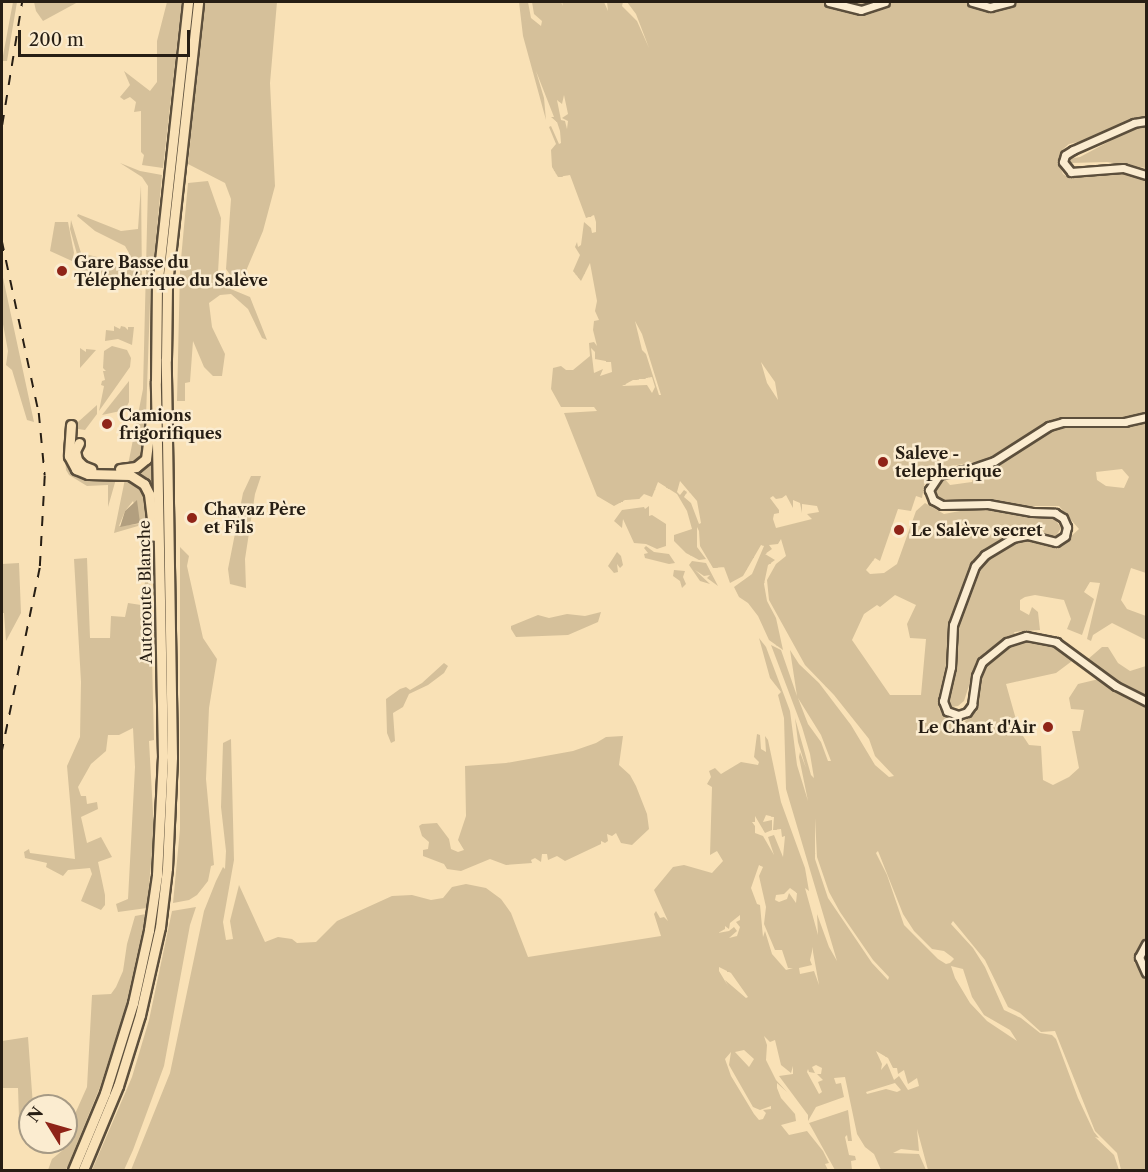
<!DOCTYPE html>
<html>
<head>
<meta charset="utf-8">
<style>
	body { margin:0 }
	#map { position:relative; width:1148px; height:1172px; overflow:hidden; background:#f9e1b6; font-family:"Libre Caslon Text",serif }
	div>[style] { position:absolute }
	.green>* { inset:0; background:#d5c09a }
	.water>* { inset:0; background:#b29f7f }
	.roads { filter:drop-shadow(2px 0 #5c4f3c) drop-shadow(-2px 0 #5c4f3c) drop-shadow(0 2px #5c4f3c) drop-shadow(0 -2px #5c4f3c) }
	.tertiary>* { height:7px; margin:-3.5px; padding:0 3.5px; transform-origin:3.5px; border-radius:3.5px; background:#fbecd0 }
	.motorway>* { height:9px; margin:-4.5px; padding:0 4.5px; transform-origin:4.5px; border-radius:4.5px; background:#f9e1b6 }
	.rail>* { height:1.5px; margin-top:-0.75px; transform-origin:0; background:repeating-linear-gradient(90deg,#271e14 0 10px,transparent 0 20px) }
	.dots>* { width:16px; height:16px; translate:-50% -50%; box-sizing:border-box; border:3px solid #fbecd0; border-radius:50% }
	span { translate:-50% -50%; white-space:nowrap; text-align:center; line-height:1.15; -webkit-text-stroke:5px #fbecd0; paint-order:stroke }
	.poi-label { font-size:16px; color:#271e14; font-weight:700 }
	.left { translate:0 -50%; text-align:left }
	.right { translate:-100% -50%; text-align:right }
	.street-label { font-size:16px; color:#271e14 }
	.frame { position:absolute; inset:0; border:3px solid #271e14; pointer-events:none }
	.north { position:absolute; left:18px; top:1094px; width:60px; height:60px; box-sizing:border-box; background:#fbecd0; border:2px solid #a69a85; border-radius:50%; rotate:307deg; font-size:16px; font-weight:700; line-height:24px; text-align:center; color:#271e14 }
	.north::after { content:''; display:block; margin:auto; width:21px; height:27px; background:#8f2418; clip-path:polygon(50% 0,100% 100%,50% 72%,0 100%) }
	.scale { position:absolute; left:18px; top:30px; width:172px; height:27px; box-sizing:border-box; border:3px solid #271e14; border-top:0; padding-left:8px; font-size:18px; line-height:21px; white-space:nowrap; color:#271e14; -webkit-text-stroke:4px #fbecd0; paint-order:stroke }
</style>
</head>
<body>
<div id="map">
	<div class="green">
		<div style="clip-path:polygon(13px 2px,17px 2px,7px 61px,2px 61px)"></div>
		<div style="clip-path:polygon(34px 2px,78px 2px,43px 21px,36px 11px)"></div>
		<div style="clip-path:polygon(167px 2px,182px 2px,163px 168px,142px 165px,144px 155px,141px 152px,141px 111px,134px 112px,136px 102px,130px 97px,124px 100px,120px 97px,130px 85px,124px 71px,150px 91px,157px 82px,157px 41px)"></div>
		<div style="clip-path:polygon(204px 2px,277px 2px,270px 83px,275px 186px,263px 231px,243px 278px,256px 284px,253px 288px,231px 276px,226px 269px,231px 199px,225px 183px,188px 164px)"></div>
		<div style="clip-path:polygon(evenodd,519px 2px,528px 2px,531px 18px,541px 26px,542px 21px,534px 14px,532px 2px,561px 2px,563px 6px,562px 2px,604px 2px,608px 11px,607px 2px,623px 2px,622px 6px,637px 21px,649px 48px,636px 14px,627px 2px,1146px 2px,1146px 117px,1134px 118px,1086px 140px,1069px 144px,1061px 151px,1058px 163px,1063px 174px,1069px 178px,1105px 171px,1124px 171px,1146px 179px,1146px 413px,1121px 419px,1057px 419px,985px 460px,935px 469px,925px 481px,922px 498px,916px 496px,911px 511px,898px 509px,880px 561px,875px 558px,866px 570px,870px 574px,884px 573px,897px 564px,916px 511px,925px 503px,944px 514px,976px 508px,1055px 519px,1061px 528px,1056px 536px,1019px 531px,992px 545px,973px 562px,951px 617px,946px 664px,938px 700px,939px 709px,951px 720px,964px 722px,977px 711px,982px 672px,995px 655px,1023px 642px,1055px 647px,1072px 661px,1056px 673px,1006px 684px,1019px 730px,1029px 745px,1041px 746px,1043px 780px,1053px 785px,1069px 777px,1079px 768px,1072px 731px,1080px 731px,1084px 710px,1071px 709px,1069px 698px,1078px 684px,1099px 679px,1124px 696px,1146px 706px,1146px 940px,1135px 954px,1134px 962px,1146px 980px,1146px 1170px,1121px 1170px,1117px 1153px,1095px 1131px,1055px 1031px,1041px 1032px,1020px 1013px,1008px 1007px,985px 960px,953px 921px,951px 924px,973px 948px,985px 967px,1004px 1010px,1021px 1018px,1040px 1033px,1052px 1035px,1056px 1039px,1078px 1098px,1094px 1132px,1099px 1138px,1095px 1137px,1114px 1155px,1119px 1170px,928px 1170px,917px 1129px,919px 1151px,901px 1149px,893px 1153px,919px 1154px,926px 1170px,881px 1170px,874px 1154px,865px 1147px,857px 1134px,845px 1077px,834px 1078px,836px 1084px,841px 1083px,844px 1097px,816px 1107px,808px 1121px,808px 1115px,779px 1076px,793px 1074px,793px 1066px,791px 1073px,781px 1065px,775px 1040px,770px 1042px,764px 1036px,767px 1045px,766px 1060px,776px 1080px,787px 1092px,777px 1083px,777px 1088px,781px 1098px,795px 1114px,796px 1121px,781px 1125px,789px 1135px,807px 1131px,823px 1151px,829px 1163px,825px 1164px,828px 1170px,131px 1170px,170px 1073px,204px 911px,216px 881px,223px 867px,225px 869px,226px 851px,221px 807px,223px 743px,231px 739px,234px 860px,223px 922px,226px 940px,233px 939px,230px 921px,239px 885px,265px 942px,278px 937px,292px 939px,297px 943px,316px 942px,337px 921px,392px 896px,412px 895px,431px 900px,443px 898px,452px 887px,466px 884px,486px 888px,501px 899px,511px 913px,528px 957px,661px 936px,654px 914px,656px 911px,660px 918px,664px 917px,668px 921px,654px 890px,673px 867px,684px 865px,712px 873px,723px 861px,717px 851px,710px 855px,712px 787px,707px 784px,711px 777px,709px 771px,715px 768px,721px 774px,741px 762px,758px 765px,759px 762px,754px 757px,757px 734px,760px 735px,761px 749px,766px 752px,765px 736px,768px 740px,781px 802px,805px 868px,809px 891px,805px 888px,818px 935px,817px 914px,829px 947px,837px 961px,786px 789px,784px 718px,778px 695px,781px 692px,770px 678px,759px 638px,766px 647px,790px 711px,797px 765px,808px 801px,799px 757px,800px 752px,806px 768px,798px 742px,795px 718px,811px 775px,814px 778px,810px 754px,802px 727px,771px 645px,781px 650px,797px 696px,790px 650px,799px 664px,819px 683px,851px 725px,875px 765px,889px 777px,894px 776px,875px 756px,869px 739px,834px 695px,805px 665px,769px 600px,767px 580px,776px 564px,786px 556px,781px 539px,778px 544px,769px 545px,772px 549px,765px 554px,775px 560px,768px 565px,764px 584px,767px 601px,776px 618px,783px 650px,769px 640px,758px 616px,748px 603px,739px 597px,734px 587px,752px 574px,764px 546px,761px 545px,743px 576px,730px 583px,724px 567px,713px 568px,700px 546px,699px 531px,697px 527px,697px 547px,706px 559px,699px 560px,686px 553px,674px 541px,674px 535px,692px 529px,687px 511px,677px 494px,658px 482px,652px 497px,644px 494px,639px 499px,625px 500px,614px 506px,597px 496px,564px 413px,597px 411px,594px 407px,561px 407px,551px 389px,553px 368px,561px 366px,566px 370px,573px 370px,590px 356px,589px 343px,594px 342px,597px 346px,593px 330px,594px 321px,599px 320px,595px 311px,597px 301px,590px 263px,581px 281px,573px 271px,580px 255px,575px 247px,577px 242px,578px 247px,581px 245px,584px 222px,591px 228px,592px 233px,596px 232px,596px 222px,594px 215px,586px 218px,570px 175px,558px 177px,552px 167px,551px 150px,556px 144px,549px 127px,551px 126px,559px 144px,561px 143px,560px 131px,557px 122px,551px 117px,554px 117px,536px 71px,544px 98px,546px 120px,523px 36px,519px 2px,564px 95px,568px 114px,562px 118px,568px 121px,567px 129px,565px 121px,561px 120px,557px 100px,562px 104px,564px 95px,519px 2px,635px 321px,642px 334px,661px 395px,659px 395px,646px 354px,642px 350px,635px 321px,519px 2px,591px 348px,595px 352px,595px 359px,611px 362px,612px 372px,600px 376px,603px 369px,594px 373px,591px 348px,519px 2px,761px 362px,775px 382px,778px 400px,767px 383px,761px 362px,519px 2px,652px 377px,655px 387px,652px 393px,647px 385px,622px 386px,633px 380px,652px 377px,519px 2px,680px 481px,697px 501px,701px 523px,699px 524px,691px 503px,684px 497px,687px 492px,684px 490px,680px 495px,677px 492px,680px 481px,519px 2px,786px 495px,793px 508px,790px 517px,793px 508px,793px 500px,800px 503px,802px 513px,802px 504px,817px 506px,819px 512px,807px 514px,812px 519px,776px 528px,773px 519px,774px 514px,779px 513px,779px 510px,770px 498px,773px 496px,776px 499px,782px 498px,786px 495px,519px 2px,895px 595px,916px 605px,907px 624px,910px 638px,926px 639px,921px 695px,890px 695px,852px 640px,864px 614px,877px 605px,880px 607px,895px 595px,519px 2px,798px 698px,821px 735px,831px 761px,828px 761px,821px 742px,808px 724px,798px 698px,519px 2px,766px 815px,774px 817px,773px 830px,781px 829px,782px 837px,785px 836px,783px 857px,774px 835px,768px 837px,774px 855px,763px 836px,755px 833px,755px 826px,752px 822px,755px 822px,755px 816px,765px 833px,772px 830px,772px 820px,763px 822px,766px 815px,519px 2px,815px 818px,817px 857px,829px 892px,840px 912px,873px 960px,889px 977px,888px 980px,872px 963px,828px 898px,815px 859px,815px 818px,519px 2px,878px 851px,903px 914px,914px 931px,932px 949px,944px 951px,952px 957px,954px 959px,950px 963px,946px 964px,938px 959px,904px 925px,887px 875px,876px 853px,878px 851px,519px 2px,759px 865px,763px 867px,759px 876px,766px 907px,764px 924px,775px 950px,782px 950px,788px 968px,793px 968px,786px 970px,772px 954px,765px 931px,763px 937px,760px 905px,757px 904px,751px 888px,759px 865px,519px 2px,790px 888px,797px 893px,796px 903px,789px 893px,787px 899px,779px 902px,775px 900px,776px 895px,784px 894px,790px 888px,519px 2px,740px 915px,740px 920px,736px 922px,740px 927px,737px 936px,729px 938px,737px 931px,734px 927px,729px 931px,718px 933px,725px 929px,725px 926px,729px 929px,730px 923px,740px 915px,519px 2px,813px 947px,813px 952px,819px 985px,814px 971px,800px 974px,799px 968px,812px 965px,810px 960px,813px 947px,519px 2px,951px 966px,963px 969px,972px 997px,984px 1015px,1010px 1030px,1017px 1041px,987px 1021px,970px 1003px,955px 978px,951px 966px,519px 2px,719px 967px,731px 973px,748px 997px,746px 998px,725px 980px,728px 986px,719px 971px,719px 967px,519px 2px,744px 1050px,754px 1059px,749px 1067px,735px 1052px,744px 1050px,519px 2px,876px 1051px,888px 1058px,893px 1068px,897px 1068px,898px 1074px,904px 1070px,908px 1084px,917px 1078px,919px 1086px,908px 1090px,899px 1076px,894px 1080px,887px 1063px,881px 1070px,882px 1064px,876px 1051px,519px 2px,731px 1052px,729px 1065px,753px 1107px,760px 1110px,771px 1106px,771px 1109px,763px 1110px,766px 1113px,763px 1119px,759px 1120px,754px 1114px,731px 1076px,725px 1059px,731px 1052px,519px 2px,816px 1065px,822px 1068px,821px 1074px,817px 1074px,823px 1080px,818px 1082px,822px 1092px,819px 1094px,807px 1072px,808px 1069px,809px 1072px,815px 1073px,812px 1067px,816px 1065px,519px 2px,895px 1083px,901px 1090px,897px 1092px,886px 1089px,867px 1094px,866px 1092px,895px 1083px)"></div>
		<div style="clip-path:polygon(1146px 125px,1146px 168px,1107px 162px,1070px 163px,1069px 159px,1080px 157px,1136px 127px)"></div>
		<div style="clip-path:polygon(120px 163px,140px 171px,162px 175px,150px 302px,145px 446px,139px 459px,128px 465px,143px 389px,148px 186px,142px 177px)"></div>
		<div style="clip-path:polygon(208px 181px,221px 218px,218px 273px,221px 285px,250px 297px,267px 340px,262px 338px,248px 309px,231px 294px,220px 295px,209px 303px,212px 327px,225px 354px,222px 376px,213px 376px,204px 367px,193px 341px,190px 382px,185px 383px,185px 401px,177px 401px,180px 270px,188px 183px)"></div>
		<div style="clip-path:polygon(141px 185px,142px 283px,138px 285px,130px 281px,81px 275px,83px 268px,74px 265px,77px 254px,70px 229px,71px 220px,81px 253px,105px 259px,121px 270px,129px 253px,125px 246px,95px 231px,77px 216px,78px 214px,121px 231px,138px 229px)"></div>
		<div style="clip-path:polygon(55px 222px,68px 222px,74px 253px,72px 261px,50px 251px)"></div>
		<div style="clip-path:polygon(2px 271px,2px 273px,34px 422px,27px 420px,12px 370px,6px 365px,8px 351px,2px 319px)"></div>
		<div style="clip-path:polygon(114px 326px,120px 329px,121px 326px,125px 327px,128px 330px,128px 327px,134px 327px,132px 345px,118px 339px,105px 341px,106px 330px,114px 331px)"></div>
		<div style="clip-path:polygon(112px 346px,127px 350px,131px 358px,130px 367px,99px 411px,104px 386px,101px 385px,102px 381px,105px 380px,103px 371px,106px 371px,103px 368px,104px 351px)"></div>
		<div style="clip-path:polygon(80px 348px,86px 352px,86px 349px,96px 350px,80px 368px)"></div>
		<div style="clip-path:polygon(129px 381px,129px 402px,125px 410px,102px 415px)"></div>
		<div style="clip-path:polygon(97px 405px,97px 414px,85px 430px,78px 429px,78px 422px)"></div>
		<div style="clip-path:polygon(evenodd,1146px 421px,1146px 573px,1131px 568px,1121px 600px,1127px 609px,1146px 616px,1146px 640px,1112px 623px,1093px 635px,1091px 641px,1087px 639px,1100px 583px,1090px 582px,1084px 592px,1094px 599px,1082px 635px,1067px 629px,1071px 619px,1064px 600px,1035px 595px,1025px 597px,1020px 600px,1020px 610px,1029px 615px,1032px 607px,1038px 612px,1040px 630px,1014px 632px,1015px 634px,985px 652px,976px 664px,964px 701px,958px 706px,952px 707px,948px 700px,955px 666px,958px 621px,980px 568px,992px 554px,1008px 545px,1025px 540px,1059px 547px,1079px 529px,1059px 506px,1020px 506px,984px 499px,943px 501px,935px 493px,938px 482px,944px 478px,950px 485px,972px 482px,974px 474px,1016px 454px,1052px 429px,1092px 426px,1118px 427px,1146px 421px,1122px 469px,1129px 477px,1124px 488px,1106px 486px,1097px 480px,1096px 472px,1122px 469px)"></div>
		<div style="clip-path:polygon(152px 449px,153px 504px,146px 481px,131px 473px,147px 463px)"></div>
		<div style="clip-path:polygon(65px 457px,69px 468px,79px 476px,116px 479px,108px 507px,108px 485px,87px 486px,69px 475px,66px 470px)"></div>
		<div style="clip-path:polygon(251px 476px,261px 476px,255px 494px,245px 559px,246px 588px,230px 584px,228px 569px,243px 493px)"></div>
		<div style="clip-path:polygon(125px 479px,131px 480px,142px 490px,148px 529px,140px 523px,133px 501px,125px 511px,119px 526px,139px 524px,138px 526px,114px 533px)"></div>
		<div style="clip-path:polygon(649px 506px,649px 516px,652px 515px,666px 524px,666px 546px,657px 549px,646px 544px,634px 543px,623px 519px,622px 528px,614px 521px,622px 510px,644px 507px,645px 509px)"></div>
		<div style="clip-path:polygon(146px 537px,149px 537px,154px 740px,149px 741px,154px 830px,147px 908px,118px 912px,116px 904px,128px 899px,135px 767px,133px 728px,119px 735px,108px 735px,106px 751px,91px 764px,78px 787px,81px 796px,86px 796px,87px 804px,97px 802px,98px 809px,81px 817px,87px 843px,101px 837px,112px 857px,98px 862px,105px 895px,105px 905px,101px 910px,81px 901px,92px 874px,90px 868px,68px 870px,63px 876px,46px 867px,47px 863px,25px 858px,24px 852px,29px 849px,30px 853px,75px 859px,67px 766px,80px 737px,81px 682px,74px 559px,87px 558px,90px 638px,110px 638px,111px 616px,125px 617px,128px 603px,141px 605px,145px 582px)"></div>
		<div style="clip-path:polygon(646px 546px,654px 552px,669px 554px,675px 563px,669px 564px,645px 558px,644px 554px,648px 553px,644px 548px)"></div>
		<div style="clip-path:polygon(180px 547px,189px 556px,187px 566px,203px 638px,217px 659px,209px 708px,206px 779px,214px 865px,211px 866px,208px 881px,197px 895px,189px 900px,173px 903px,180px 829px)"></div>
		<div style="clip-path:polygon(617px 552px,621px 556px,623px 565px,620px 568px,617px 564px,618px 572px,614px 573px,608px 566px)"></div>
		<div style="clip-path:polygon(692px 561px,706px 563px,718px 586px,707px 578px,710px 575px,704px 576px,695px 570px,710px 584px,700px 581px,689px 565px)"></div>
		<div style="clip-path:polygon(19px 563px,21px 613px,6px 641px,4px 613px,2px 613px,2px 564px)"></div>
		<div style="clip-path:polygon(674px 570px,685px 571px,683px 577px,686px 584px,682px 588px,680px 581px,673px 576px)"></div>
		<div style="clip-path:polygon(601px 612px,598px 622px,568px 635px,516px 637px,511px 629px,511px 626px,538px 615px,549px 618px,567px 614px,585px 616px)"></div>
		<div style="clip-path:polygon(1102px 647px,1108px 647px,1118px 663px,1130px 671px,1146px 666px,1146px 696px,1131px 690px,1087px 660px)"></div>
		<div style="clip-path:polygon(444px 663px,448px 666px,444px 673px,428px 685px,409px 694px,403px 707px,393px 713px,395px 741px,391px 743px,387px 733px,386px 699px,400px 689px,406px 687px,410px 690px,422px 683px)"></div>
		<div style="clip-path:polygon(623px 736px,619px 765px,630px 775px,636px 786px,647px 814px,649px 829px,632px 845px,621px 843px,616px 833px,612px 836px,607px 834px,608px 841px,605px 843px,601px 841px,601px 844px,565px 861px,557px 856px,548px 860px,547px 854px,542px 854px,541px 862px,535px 858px,531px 860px,532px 863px,506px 865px,490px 859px,461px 871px,447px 869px,444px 864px,423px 856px,423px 850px,428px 849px,429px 842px,422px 836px,419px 826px,422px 824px,437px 823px,449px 839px,451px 849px,458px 852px,464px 850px,458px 840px,466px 816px,465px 766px,506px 763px,573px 751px,596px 743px,606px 737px)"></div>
		<div style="clip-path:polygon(196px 907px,190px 925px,164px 1066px,133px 1150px,124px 1170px,92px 1170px,132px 1077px,149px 1020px,172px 911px)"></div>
		<div style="clip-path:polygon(146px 914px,125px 1010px,100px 1087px,66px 1170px,48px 1170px,52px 1159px,63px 1150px,70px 1125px,87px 1087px,92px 995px,111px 994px,116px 987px,123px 971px,127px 944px,135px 916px)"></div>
		<div style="clip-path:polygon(28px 1037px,33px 1106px,30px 1106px,30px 1118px,19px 1118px,18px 1088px,2px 1088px,2px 1041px)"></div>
		<div style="clip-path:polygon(848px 1110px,852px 1141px,848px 1141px,847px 1135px,845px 1137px,849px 1155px,855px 1156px,856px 1160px,851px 1161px,852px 1170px,835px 1170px,809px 1123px)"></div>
	</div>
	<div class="water">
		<div style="clip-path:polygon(137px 500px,140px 523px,120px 527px,125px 511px)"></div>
	</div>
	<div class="roads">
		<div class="tertiary">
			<div style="left:829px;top:2px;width:33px;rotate:14deg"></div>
			<div style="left:861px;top:10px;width:25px;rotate:-18deg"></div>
			<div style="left:972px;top:2px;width:19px;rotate:16deg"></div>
			<div style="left:990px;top:7px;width:21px;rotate:-14deg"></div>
			<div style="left:1146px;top:121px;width:12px;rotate:171deg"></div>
			<div style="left:1134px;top:123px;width:67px;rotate:156.1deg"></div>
			<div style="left:1073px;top:150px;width:9px;rotate:148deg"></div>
			<div style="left:1065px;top:155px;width:7px;rotate:106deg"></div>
			<div style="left:1063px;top:162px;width:13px;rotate:51deg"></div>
			<div style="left:1071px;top:172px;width:52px;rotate:-4.4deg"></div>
			<div style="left:1123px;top:168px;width:24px;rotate:17deg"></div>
			<div style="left:1146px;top:417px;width:22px;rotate:167deg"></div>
			<div style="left:1125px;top:422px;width:62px;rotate:180deg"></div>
			<div style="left:1063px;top:422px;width:15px;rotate:164deg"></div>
			<div style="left:1049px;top:426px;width:65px;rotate:147.5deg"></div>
			<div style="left:994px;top:461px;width:21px;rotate:161deg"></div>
			<div style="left:974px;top:468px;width:36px;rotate:169deg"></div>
			<div style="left:939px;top:475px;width:18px;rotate:124deg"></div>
			<div style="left:929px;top:490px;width:11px;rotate:68deg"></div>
			<div style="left:933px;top:500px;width:10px;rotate:29deg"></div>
			<div style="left:942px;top:505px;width:46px;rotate:-1.2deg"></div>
			<div style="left:988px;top:504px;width:45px;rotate:10.3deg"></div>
			<div style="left:1032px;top:512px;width:23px;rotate:2deg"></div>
			<div style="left:1055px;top:513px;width:9px;rotate:32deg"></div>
			<div style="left:1063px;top:518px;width:10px;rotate:66deg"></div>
			<div style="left:1067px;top:527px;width:9px;rotate:103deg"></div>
			<div style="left:1065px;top:536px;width:11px;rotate:146deg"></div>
			<div style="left:1056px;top:542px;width:30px;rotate:-166deg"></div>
			<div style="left:1027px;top:535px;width:14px;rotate:168deg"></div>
			<div style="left:1013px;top:538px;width:33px;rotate:149deg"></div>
			<div style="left:985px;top:555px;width:15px;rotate:132deg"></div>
			<div style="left:975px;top:566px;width:63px;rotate:110.4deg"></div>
			<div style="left:953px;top:625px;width:42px;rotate:92.7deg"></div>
			<div style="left:951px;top:667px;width:35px;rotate:103deg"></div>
			<div style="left:943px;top:701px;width:11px;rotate:68deg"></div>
			<div style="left:947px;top:711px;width:12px;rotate:20deg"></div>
			<div style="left:958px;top:715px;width:9px;rotate:-18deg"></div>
			<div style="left:967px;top:712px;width:9px;rotate:-54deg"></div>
			<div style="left:972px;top:705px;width:29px;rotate:-82deg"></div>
			<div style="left:976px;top:676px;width:15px;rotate:-67deg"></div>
			<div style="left:982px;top:662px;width:32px;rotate:-39deg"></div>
			<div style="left:1007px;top:642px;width:20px;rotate:-18deg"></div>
			<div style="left:1026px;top:636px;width:31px;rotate:11deg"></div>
			<div style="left:1056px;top:642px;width:74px;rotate:36.3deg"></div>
			<div style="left:1116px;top:686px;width:34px;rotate:27deg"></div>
			<div style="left:1146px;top:944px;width:15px;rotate:118deg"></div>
			<div style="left:1139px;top:957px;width:17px;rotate:66deg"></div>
		</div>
		<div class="motorway">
			<div style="left:71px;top:425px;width:31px;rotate:94deg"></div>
			<div style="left:69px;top:456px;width:15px;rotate:62deg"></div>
			<div style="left:76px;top:469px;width:13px;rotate:23deg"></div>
			<div style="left:88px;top:474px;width:42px;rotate:1.4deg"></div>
			<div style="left:130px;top:475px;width:17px;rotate:33deg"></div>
			<div style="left:144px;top:484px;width:11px;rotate:63deg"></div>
			<div style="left:149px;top:494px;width:42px;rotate:83.2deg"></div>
			<div style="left:79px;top:443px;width:9px;rotate:117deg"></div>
			<div style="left:75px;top:451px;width:9px;rotate:77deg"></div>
			<div style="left:77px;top:460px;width:8px;rotate:45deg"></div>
			<div style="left:83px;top:466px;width:9px;rotate:21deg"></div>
			<div style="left:120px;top:469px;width:16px;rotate:-7deg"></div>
			<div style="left:136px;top:467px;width:13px;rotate:-39deg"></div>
			<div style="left:146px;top:459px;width:40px;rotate:-82.9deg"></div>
			<div style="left:73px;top:1170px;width:83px;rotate:-67.4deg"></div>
			<div style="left:105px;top:1093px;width:94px;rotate:-72.7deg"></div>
			<div style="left:133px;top:1003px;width:75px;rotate:-77.6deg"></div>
			<div style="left:149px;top:930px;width:56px;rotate:-81.7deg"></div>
			<div style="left:157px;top:875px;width:119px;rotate:-87.1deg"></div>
			<div style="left:163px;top:756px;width:375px;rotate:-91.1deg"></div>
			<div style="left:156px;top:381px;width:93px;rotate:-89.4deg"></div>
			<div style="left:157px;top:288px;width:288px;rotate:-83.8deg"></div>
			<div style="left:83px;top:1170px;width:91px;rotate:-67.4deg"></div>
			<div style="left:118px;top:1086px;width:74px;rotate:-72.8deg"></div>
			<div style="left:140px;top:1015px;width:90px;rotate:-77.2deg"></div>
			<div style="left:160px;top:927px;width:59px;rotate:-83.2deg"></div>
			<div style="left:167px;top:868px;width:111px;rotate:-87.4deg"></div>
			<div style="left:172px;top:757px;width:398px;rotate:-90.9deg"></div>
			<div style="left:166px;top:359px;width:75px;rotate:-89.2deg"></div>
			<div style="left:167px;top:284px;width:284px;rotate:-83.7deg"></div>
		</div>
	</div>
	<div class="rail">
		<div style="left:2px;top:125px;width:125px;rotate:-80.8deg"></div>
		<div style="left:2px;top:241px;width:176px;rotate:77.9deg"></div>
		<div style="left:39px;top:413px;width:63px;rotate:84.6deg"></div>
		<div style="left:45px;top:476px;width:92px;rotate:93.1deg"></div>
		<div style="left:40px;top:568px;width:188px;rotate:101.7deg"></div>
	</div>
	<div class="dots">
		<div style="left:62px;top:271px;background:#8f2418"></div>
		<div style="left:107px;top:424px;background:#8f2418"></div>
		<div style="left:883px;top:462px;background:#8f2418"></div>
		<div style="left:192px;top:518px;background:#8f2418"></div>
		<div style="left:899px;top:530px;background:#8f2418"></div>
		<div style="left:1048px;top:727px;background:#8f2418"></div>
	</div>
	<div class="poi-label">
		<span class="left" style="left:74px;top:271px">Gare Basse du<br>Téléphérique du Salève</span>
		<span class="left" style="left:119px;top:424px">Camions<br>frigorifiques</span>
		<span class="left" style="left:895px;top:462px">Saleve -<br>telepherique</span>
		<span class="left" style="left:204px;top:518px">Chavaz Père<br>et Fils</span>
		<span class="left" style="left:911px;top:530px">Le Salève secret</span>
		<span class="right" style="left:1036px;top:727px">Le Chant d'Air</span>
	</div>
	<div class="street-label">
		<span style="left:145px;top:592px;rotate:-91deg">Autoroute Blanche</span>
	</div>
	<div class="frame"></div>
	<div class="north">N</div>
	<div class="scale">200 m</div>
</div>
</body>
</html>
